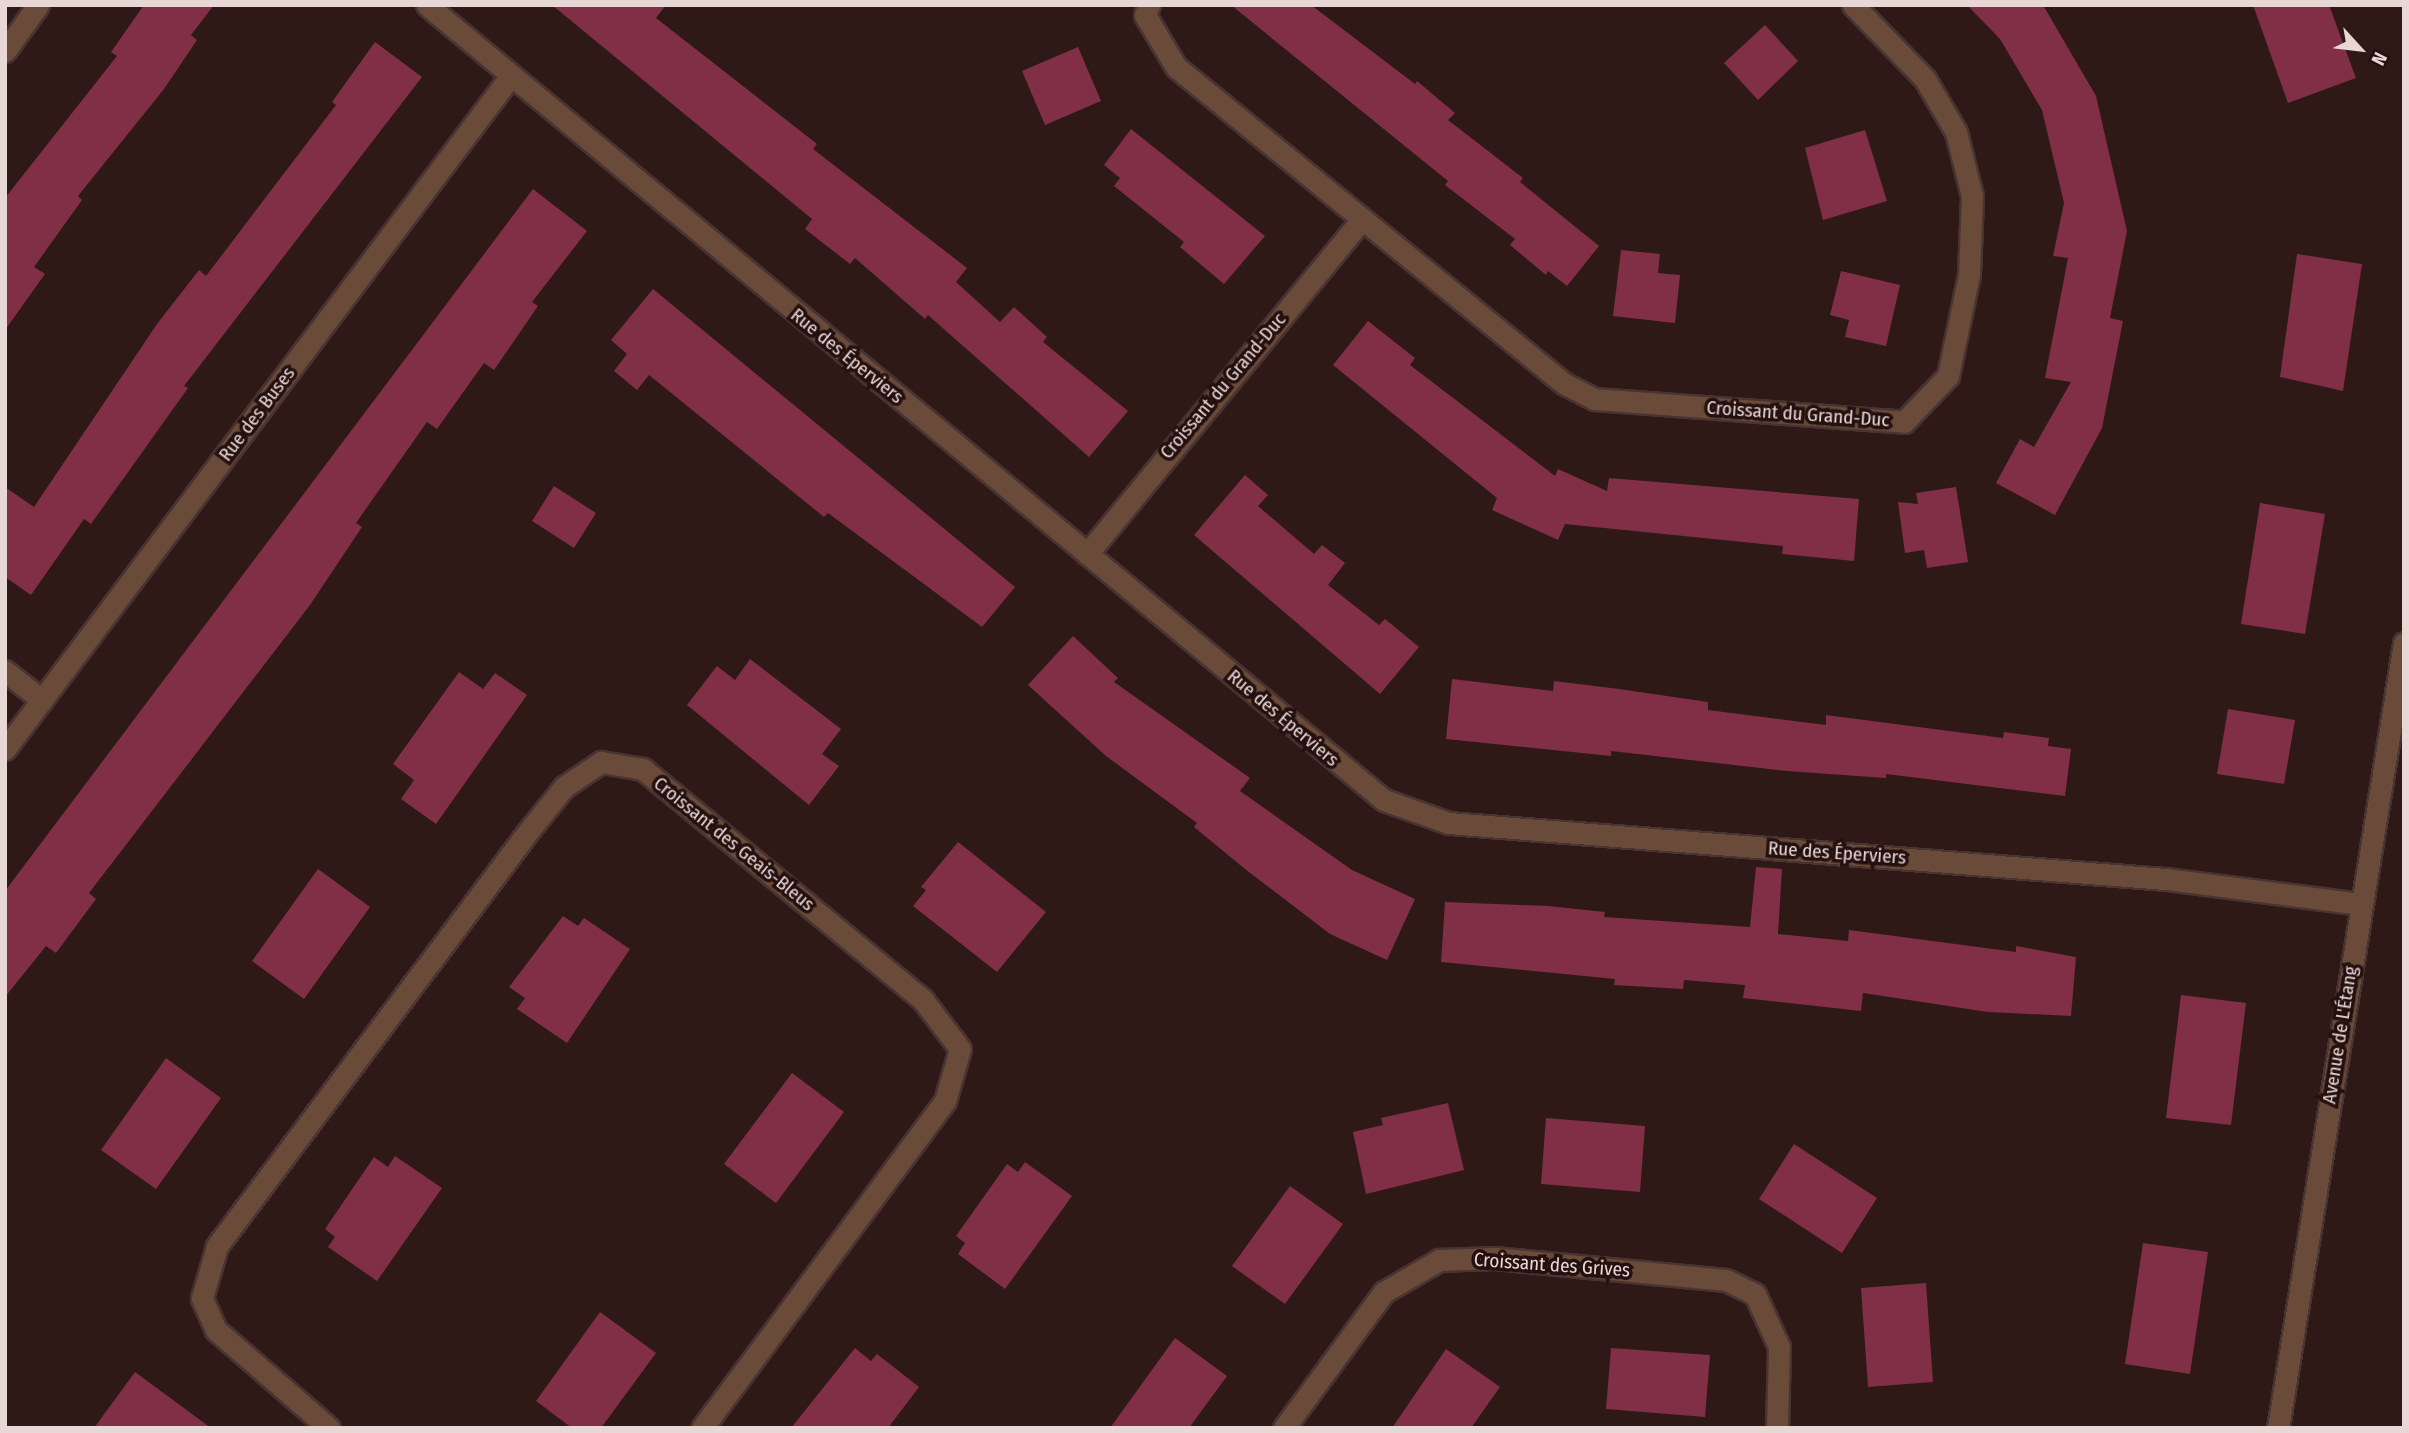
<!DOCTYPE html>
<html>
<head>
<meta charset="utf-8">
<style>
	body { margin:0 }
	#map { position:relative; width:2409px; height:1433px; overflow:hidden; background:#2e1917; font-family:"Fira Sans Condensed",sans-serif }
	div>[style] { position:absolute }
	.building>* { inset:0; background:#802f46 }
	.roads { filter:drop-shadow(2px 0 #483432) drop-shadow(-2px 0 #483432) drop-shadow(0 2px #483432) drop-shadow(0 -2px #483432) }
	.street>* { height:21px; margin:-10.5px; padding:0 10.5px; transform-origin:10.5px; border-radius:10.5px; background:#6a4a39 }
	span { translate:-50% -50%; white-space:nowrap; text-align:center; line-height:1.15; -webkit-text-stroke:7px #24100e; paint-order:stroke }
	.street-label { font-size:19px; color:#e7d7d5 }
	.frame { position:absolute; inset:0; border:7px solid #e7d7d5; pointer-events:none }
	.north { position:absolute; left:2325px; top:14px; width:70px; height:70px; -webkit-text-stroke:5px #24100e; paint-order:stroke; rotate:117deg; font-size:19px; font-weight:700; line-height:28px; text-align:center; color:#e7d7d5 }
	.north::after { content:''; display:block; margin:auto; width:24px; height:32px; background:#e7d7d5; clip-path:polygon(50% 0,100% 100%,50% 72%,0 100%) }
</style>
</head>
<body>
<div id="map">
	<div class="building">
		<div style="clip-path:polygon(144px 5px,214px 5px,191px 35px,197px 40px,164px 89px,78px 196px,82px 200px,34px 267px,45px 274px,5px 330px,5px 198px,117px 56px,111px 52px)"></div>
		<div style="clip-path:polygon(552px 5px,666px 5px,656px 18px,817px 144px,813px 149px,967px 268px,956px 282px,1000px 322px,1014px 307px,1047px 337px,1043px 342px,1128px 411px,1089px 457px,928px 315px,925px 319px,855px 258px,850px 264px,805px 229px,812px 219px)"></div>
		<div style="clip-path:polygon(1231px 5px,1311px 5px,1415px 84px,1417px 81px,1455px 113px,1448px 120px,1523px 178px,1520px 182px,1599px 246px,1567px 286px,1548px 271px,1546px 275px,1510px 245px,1515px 239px,1445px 185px,1448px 181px)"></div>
		<div style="clip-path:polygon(1967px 5px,2043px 5px,2096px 96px,2127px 231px,2110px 318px,2123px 321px,2102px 428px,2055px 515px,1996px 483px,2020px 439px,2034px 447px,2071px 382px,2045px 378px,2068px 258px,2053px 256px,2064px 203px,2042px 110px,2000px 39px)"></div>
		<div style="clip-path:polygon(2253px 5px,2329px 5px,2356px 78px,2288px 103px)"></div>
		<div style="clip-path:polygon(1765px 25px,1798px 61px,1758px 100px,1724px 63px)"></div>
		<div style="clip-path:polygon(375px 42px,422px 77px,184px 386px,188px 388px,91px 524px,84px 519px,31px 595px,5px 577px,5px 487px,34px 507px,157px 324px,199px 270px,206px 276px,336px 105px,332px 102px)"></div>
		<div style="clip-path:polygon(1078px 47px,1101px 101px,1045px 125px,1022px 71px)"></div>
		<div style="clip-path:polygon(1131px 129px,1265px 236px,1224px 284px,1180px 247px,1184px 242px,1114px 186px,1120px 178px,1104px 165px)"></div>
		<div style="clip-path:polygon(1865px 130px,1887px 201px,1823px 220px,1805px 148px)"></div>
		<div style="clip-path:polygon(533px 189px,587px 231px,532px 302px,538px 306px,494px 370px,484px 363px,437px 429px,427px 422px,356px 523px,362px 527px,310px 605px,89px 893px,96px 899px,56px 953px,46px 946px,5px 997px,5px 891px)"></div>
		<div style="clip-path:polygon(1621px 250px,1660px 254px,1658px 273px,1680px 275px,1675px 323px,1613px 316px)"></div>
		<div style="clip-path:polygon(2297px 254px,2362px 264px,2343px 391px,2280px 377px)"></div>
		<div style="clip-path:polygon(1841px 271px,1900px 285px,1886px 346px,1845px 337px,1849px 320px,1830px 315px)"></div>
		<div style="clip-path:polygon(653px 289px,1015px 587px,982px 627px,828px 513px,824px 517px,649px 375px,637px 390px,614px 371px,627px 354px,611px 340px)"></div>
		<div style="clip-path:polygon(1368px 321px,1415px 358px,1410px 365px,1555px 476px,1558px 469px,1607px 491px,1609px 478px,1859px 499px,1854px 561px,1782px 554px,1783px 546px,1565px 524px,1558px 540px,1492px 510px,1497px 498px,1333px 365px)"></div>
		<div style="clip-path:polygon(1245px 475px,1268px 495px,1258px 506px,1314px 554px,1322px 545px,1345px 563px,1328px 585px,1379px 625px,1385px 619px,1419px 647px,1380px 694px,1194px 535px)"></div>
		<div style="clip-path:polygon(554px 486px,596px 513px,574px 548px,532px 521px)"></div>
		<div style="clip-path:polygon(1956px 487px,1968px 562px,1927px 568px,1924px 550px,1905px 553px,1898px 502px,1918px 504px,1916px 493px)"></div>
		<div style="clip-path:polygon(2260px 503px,2325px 514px,2305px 634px,2241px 624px)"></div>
		<div style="clip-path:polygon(1073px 636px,1118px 678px,1114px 682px,1250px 778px,1240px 791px,1352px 870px,1415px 899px,1387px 960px,1330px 934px,1245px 869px,1194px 827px,1197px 823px,1106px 756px,1028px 685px)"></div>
		<div style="clip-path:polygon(750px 659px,841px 729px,822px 754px,839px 766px,809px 805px,687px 705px,717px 666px,735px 680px)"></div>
		<div style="clip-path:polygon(459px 672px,483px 689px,495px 673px,527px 695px,436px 824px,401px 799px,414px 780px,393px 764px)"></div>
		<div style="clip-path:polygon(1452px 679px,1553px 691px,1554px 681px,1619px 689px,1708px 702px,1708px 710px,1826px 725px,1826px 715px,2003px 738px,2004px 732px,2049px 738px,2048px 746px,2071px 749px,2065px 796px,1886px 774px,1886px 778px,1787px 771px,1611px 751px,1611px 756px,1446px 739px)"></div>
		<div style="clip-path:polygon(2228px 709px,2295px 720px,2284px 784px,2217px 774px)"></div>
		<div style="clip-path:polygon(958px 842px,1046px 912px,997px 972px,913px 906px,926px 890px,921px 887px)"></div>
		<div style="clip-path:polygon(1756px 867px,1782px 869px,1778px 934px,1848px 941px,1849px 930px,2016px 952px,2016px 946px,2076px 957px,2071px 1016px,1988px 1012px,1863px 993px,1861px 1011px,1743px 998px,1745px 985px,1684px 980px,1683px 989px,1614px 985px,1615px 979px,1441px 962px,1445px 902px,1548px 906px,1605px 912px,1604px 917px,1750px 927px)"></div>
		<div style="clip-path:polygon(318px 869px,370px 907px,304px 999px,252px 961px)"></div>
		<div style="clip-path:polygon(563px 916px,578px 926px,584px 918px,630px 949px,567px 1043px,517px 1009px,525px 998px,509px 987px)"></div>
		<div style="clip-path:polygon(2181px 995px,2246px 1003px,2231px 1125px,2166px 1118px)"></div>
		<div style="clip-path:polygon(166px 1058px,221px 1098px,156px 1189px,101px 1150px)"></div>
		<div style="clip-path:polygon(792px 1073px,844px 1112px,776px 1203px,724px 1164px)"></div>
		<div style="clip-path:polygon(1448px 1103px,1464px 1170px,1366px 1194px,1353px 1132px,1383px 1125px,1381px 1118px)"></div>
		<div style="clip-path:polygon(1546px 1118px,1645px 1126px,1640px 1192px,1541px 1184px)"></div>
		<div style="clip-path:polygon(1794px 1144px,1877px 1198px,1842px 1253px,1759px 1199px)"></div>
		<div style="clip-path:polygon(395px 1156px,442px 1188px,377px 1281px,328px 1247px,335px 1237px,325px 1229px,374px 1157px,388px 1167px)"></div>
		<div style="clip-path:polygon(1025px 1162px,1072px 1196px,1005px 1289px,958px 1254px,965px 1243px,956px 1236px,1007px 1164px,1018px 1172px)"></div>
		<div style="clip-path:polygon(1290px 1186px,1343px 1224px,1285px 1304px,1232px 1266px)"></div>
		<div style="clip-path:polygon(2143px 1243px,2208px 1252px,2190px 1374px,2125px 1364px)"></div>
		<div style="clip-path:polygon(1926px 1283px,1933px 1382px,1868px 1387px,1861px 1288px)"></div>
		<div style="clip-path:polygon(600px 1312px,656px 1353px,601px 1428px,572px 1428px,536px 1401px)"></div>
		<div style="clip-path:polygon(1175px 1338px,1227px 1376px,1189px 1428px,1110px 1428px)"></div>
		<div style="clip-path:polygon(855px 1348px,871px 1361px,877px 1354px,919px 1387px,888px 1428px,791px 1428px)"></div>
		<div style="clip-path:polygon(1611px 1348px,1710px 1355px,1705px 1417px,1606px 1409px)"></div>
		<div style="clip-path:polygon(1446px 1349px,1500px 1387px,1471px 1428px,1392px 1428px)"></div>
		<div style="clip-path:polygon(135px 1372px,211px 1428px,94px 1428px)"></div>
	</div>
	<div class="roads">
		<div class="street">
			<div style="left:427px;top:5px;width:1244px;rotate:39.72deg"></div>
			<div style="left:1384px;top:800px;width:69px;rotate:19.5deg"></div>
			<div style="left:1449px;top:823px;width:719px;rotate:4.47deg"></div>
			<div style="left:2166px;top:879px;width:196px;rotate:7.3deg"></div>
			<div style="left:1149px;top:5px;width:11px;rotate:112deg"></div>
			<div style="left:1145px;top:15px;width:61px;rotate:59.2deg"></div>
			<div style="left:1176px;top:67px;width:500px;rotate:39.2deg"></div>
			<div style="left:1563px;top:383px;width:35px;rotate:27deg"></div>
			<div style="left:1594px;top:399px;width:311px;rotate:4.2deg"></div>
			<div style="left:1904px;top:422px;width:64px;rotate:-46.3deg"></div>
			<div style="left:1948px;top:376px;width:103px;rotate:-78.3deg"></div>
			<div style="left:1969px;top:275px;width:79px;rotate:-87.8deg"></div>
			<div style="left:1972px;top:196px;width:66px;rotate:-104deg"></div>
			<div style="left:1956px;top:132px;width:61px;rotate:-120.3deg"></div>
			<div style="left:1925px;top:79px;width:103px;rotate:-134.2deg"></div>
			<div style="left:5px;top:51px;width:57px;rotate:-54.3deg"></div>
			<div style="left:1087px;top:554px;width:432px;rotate:-50.6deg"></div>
			<div style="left:5px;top:671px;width:47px;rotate:38.1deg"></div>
			<div style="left:5px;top:749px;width:839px;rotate:-53.09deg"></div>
			<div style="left:329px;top:1428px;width:150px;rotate:-139.1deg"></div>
			<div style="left:216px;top:1330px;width:35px;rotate:-114deg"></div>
			<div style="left:202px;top:1298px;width:54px;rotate:-73.9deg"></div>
			<div style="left:217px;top:1246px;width:516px;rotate:-53.11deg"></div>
			<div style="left:527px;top:833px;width:59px;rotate:-51.2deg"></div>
			<div style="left:564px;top:787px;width:45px;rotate:-34deg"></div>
			<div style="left:601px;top:762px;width:43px;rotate:9.5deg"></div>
			<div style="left:643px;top:769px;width:363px;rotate:39.5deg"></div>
			<div style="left:923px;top:1000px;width:61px;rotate:52.9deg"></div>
			<div style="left:960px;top:1049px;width:54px;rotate:106.1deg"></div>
			<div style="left:945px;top:1101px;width:407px;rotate:126.6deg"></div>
			<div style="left:1284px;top:1428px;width:169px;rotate:-53.7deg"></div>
			<div style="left:1384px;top:1292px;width:64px;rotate:-30.2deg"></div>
			<div style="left:1439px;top:1260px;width:55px;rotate:-2.1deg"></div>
			<div style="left:1494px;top:1258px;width:233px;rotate:5.4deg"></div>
			<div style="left:1726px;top:1280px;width:32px;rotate:26deg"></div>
			<div style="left:1755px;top:1294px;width:58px;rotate:65.6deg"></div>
			<div style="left:1779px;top:1347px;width:81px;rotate:91.4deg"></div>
			<div style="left:2278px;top:1428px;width:795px;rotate:-80.88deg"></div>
		</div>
	</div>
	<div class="street-label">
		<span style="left:847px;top:356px;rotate:39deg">Rue des Éperviers</span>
		<span style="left:1223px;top:386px;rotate:-50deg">Croissant du Grand-Duc</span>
		<span style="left:257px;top:414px;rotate:-53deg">Rue des Buses</span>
		<span style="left:1798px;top:414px;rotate:4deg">Croissant du Grand-Duc</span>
		<span style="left:1283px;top:718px;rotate:40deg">Rue des Éperviers</span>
		<span style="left:734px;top:844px;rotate:39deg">Croissant des Geais-Bleus</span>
		<span style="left:1837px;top:853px;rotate:4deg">Rue des Éperviers</span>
		<span style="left:2340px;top:1035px;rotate:-81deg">Avenue de L'Étang</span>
		<span style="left:1552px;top:1265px;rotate:4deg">Croissant des Grives</span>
	</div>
	<div class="frame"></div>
	<div class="north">N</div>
</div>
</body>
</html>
